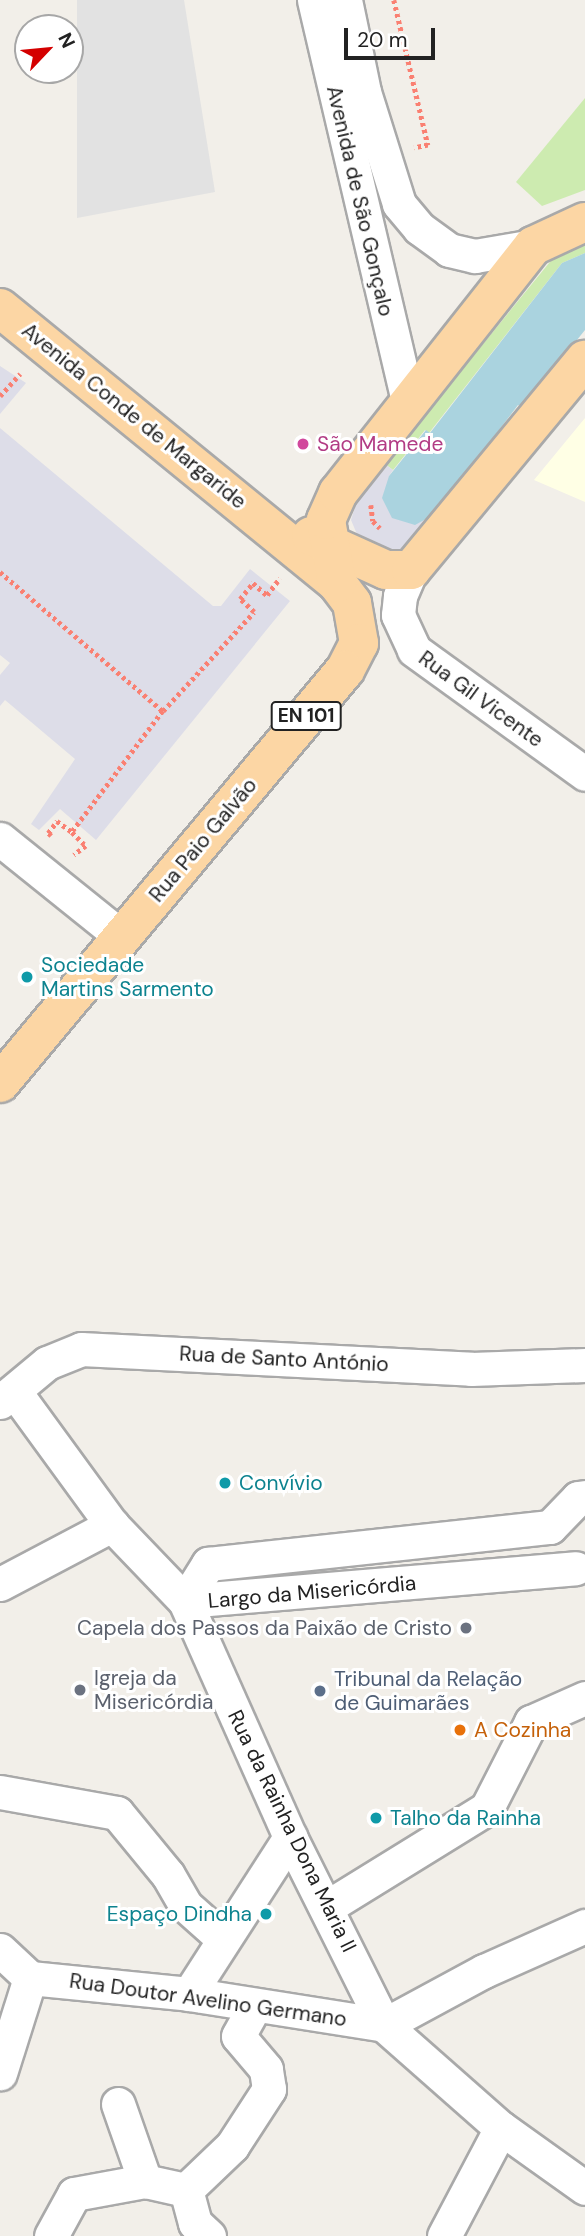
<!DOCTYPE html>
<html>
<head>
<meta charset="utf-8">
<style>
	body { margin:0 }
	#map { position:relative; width:585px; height:2236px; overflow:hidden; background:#f2efe9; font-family:"DM Sans",sans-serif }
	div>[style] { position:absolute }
	.education>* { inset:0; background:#ffffe5 }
	.grass>* { inset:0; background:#cdebb0 }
	.parking>* { inset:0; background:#e2e2e2 }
	.plaza>* { inset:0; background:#dddde8 }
	.water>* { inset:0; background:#aad3df }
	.path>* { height:4.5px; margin-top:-2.25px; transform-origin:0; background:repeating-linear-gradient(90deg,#fa8072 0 3.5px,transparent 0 7px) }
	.roads { filter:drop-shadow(2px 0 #a9a9a9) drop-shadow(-2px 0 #a9a9a9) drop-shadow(0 2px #a9a9a9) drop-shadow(0 -2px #a9a9a9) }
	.minor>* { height:33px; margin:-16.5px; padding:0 16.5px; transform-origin:16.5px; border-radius:16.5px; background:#fff }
	.major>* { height:38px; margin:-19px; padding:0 19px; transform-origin:19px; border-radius:19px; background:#fcd6a4 }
	.dots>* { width:19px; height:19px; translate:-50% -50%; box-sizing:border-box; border:4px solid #fff; border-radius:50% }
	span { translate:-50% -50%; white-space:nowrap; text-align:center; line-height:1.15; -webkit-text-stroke:6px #fff; paint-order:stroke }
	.shield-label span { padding:2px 5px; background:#fff; border:2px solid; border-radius:5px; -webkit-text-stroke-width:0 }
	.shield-label { font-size:19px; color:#222; font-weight:700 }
	.street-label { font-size:21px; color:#222 }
	.hotel-label { font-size:21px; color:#b23c85 }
	.left { translate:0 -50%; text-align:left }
	.culture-label { font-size:21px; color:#0d838f }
	.right { translate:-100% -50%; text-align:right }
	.worship-label { font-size:21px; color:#5b616d }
	.service-label { font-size:21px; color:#4e5e75 }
	.food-label { font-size:21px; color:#c56008 }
	.north { position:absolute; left:14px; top:14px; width:70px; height:70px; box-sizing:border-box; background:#fff; border:2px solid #a7a7a7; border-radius:50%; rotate:64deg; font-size:19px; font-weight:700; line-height:28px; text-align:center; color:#222 }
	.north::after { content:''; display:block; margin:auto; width:24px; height:32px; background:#d40000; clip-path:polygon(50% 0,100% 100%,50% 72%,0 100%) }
	.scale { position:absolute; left:344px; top:28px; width:91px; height:32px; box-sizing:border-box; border:4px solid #222; border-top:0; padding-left:9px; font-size:21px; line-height:24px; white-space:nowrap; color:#222; -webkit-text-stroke:5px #fff; paint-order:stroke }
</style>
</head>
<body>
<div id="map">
	<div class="education">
		<div style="clip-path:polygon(585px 418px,585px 502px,534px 480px)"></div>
	</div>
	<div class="grass">
		<div style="clip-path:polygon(585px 98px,585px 190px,542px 206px,516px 182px)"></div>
		<div style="clip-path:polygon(585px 243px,585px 253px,562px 263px,429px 433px,425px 430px,393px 470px,385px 464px,554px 257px)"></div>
	</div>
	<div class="parking">
		<div style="clip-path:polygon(77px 0,184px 0,215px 192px,77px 218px)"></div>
	</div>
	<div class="plaza">
		<div style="clip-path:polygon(0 366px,26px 383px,0 414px)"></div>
		<div style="clip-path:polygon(0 428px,213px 606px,221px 606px,250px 569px,290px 601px,96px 840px,60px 809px,39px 830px,31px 824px,75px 759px,5px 700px,0 706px,0 675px,10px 663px,0 655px)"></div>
		<div style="clip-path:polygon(385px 464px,393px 470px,389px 476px,435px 514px,401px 559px,362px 546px,351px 520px,359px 494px)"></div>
	</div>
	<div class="water">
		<div style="clip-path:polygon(585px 253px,585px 330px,522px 408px,518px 405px,435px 514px,415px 525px,392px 518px,382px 498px,389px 476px,426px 430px,430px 433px,562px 263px)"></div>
	</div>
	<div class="path">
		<div style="left:394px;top:0;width:149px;rotate:76.8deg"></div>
		<div style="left:428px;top:145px;width:14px;rotate:168deg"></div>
		<div style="left:0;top:396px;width:30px;rotate:-48deg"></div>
		<div style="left:371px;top:505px;width:16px;rotate:83deg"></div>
		<div style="left:373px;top:521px;width:10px;rotate:45deg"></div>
		<div style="left:0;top:572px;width:214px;rotate:40.5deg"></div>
		<div style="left:163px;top:711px;width:151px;rotate:126.9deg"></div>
		<div style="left:72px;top:832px;width:20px;rotate:45deg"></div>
		<div style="left:86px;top:846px;width:15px;rotate:143deg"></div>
		<div style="left:163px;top:711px;width:134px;rotate:-47.4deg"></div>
		<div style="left:254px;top:612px;width:19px;rotate:-137deg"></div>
		<div style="left:240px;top:599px;width:21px;rotate:-51deg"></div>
		<div style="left:253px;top:583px;width:18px;rotate:41deg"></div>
		<div style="left:267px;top:595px;width:21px;rotate:-53deg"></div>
		<div style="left:51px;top:836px;width:4px;rotate:-135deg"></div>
		<div style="left:48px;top:833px;width:15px;rotate:-53deg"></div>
		<div style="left:57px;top:821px;width:19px;rotate:36deg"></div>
	</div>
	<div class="roads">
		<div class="minor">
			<div style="left:314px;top:0;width:412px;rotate:76.8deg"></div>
			<div style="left:345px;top:0;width:94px;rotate:78.3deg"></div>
			<div style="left:364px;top:92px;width:117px;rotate:72.6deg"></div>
			<div style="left:399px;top:204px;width:31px;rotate:50deg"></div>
			<div style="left:419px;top:228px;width:37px;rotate:36deg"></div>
			<div style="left:449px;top:250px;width:27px;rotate:13deg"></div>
			<div style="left:475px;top:256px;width:59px;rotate:-9.8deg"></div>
			<div style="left:411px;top:570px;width:28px;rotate:113deg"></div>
			<div style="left:400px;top:596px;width:19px;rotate:96deg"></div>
			<div style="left:398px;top:615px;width:38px;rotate:65deg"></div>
			<div style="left:414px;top:650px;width:211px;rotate:35.9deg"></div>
			<div style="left:0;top:839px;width:156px;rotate:38.8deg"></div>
			<div style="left:20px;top:1399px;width:156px;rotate:53.9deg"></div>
			<div style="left:112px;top:1525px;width:105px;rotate:46.2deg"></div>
			<div style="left:185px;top:1601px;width:258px;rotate:66deg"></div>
			<div style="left:290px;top:1837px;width:210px;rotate:63.4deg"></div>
			<div style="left:384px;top:2025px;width:156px;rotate:41.4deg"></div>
			<div style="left:501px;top:2128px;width:103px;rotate:35.5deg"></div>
			<div style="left:0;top:1402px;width:61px;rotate:-39.7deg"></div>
			<div style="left:47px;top:1363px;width:37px;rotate:-22deg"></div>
			<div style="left:81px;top:1349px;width:391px;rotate:2.9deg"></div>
			<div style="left:471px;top:1369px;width:114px;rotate:-2deg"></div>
			<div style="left:550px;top:1527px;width:40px;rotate:-46deg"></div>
			<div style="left:578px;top:1498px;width:7px;rotate:-8deg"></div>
			<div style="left:0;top:1584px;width:127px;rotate:-27.8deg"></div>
			<div style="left:185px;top:1601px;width:392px;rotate:-4.8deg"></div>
			<div style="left:185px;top:1601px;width:44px;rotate:-58.1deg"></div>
			<div style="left:208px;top:1564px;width:344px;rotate:-6.2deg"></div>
			<div style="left:0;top:1792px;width:119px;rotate:10.2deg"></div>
			<div style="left:117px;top:1813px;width:80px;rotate:50.6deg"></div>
			<div style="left:168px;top:1875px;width:34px;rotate:60deg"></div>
			<div style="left:185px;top:1905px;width:50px;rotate:41.7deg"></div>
			<div style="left:327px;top:1907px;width:188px;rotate:-31.7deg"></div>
			<div style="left:487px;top:1808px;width:97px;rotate:-62.9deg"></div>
			<div style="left:531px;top:1722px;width:59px;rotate:-24deg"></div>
			<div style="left:0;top:1950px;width:41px;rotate:43deg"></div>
			<div style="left:30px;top:1978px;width:100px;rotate:107.5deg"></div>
			<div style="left:30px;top:1978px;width:160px;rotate:5.7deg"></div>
			<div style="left:189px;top:1994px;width:197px;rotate:9deg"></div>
			<div style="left:384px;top:2025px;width:114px;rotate:-28.4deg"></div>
			<div style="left:484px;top:1971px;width:111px;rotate:-24deg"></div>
			<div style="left:189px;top:1994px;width:187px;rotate:-57.2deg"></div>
			<div style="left:118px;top:2104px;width:82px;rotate:70.7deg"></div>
			<div style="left:145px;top:2181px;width:42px;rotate:12.4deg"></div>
			<div style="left:51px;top:2236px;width:48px;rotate:-61.3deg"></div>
			<div style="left:74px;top:2194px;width:72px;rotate:-10.4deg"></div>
			<div style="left:209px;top:2236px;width:19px;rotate:-137deg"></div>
			<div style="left:195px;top:2223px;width:34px;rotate:-105deg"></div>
			<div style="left:186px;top:2190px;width:64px;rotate:-43.7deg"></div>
			<div style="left:232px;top:2146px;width:68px;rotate:-57deg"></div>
			<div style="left:269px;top:2089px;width:20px;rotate:-99deg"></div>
			<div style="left:266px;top:2069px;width:43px;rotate:-130.3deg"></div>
			<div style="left:238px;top:2036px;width:33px;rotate:-61deg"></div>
			<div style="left:444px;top:2236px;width:122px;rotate:-62.2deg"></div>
		</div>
		<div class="major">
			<div style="left:0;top:308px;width:435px;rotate:39.2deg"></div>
			<div style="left:337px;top:583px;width:25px;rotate:53deg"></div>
			<div style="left:352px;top:603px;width:41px;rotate:80.1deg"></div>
			<div style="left:359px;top:643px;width:30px;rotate:117deg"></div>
			<div style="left:345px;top:670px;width:538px;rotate:129.87deg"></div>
			<div style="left:311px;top:536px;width:82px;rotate:24.4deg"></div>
			<div style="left:386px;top:570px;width:25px"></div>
			<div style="left:411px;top:570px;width:273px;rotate:-50.4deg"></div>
			<div style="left:337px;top:583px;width:64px;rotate:-99.9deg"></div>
			<div style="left:326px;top:520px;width:30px;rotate:-66deg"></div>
			<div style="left:338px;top:493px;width:315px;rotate:-51.7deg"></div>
			<div style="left:533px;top:246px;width:57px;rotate:-24.8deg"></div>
		</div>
	</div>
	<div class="dots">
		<div style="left:303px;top:444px;background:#d1479c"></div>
		<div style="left:27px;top:977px;background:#0f9aa8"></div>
		<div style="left:225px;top:1483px;background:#0f9aa8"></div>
		<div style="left:466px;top:1628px;background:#6b7280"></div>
		<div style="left:80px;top:1690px;background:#6b7280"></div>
		<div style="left:320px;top:1691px;background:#5c6f8a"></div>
		<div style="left:460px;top:1730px;background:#e8710a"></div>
		<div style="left:376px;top:1818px;background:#0f9aa8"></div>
		<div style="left:266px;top:1914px;background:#0f9aa8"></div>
	</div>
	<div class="shield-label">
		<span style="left:306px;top:716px">EN 101</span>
	</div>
	<div class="street-label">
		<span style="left:360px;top:201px;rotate:77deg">Avenida de São Gonçalo</span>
		<span style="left:134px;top:416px;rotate:39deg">Avenida Conde de Margaride</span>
		<span style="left:481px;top:699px;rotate:36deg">Rua Gil Vicente</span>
		<span style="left:203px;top:840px;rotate:-50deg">Rua Paio Galvão</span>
		<span style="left:284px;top:1359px;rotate:3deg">Rua de Santo António</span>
		<span style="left:312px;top:1592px;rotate:-5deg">Largo da Misericórdia</span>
		<span style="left:292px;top:1831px;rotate:64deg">Rua da Rainha Dona Maria II</span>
		<span style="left:208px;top:2000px;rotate:8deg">Rua Doutor Avelino Germano</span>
	</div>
	<div class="hotel-label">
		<span class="left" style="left:317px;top:444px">São Mamede</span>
	</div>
	<div class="culture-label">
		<span class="left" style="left:41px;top:977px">Sociedade<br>Martins Sarmento</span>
		<span class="left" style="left:239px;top:1483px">Convívio</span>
		<span class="left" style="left:390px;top:1818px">Talho da Rainha</span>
		<span class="right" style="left:252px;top:1914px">Espaço Dindha</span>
	</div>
	<div class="worship-label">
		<span class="right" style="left:452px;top:1628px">Capela dos Passos da Paixão de Cristo</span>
		<span class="left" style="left:94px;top:1690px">Igreja da<br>Misericórdia</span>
	</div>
	<div class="service-label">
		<span class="left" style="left:334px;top:1691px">Tribunal da Relação<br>de Guimarães</span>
	</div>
	<div class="food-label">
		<span class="left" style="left:474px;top:1730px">A Cozinha</span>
	</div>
	<div class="north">N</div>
	<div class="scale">20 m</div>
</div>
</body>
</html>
